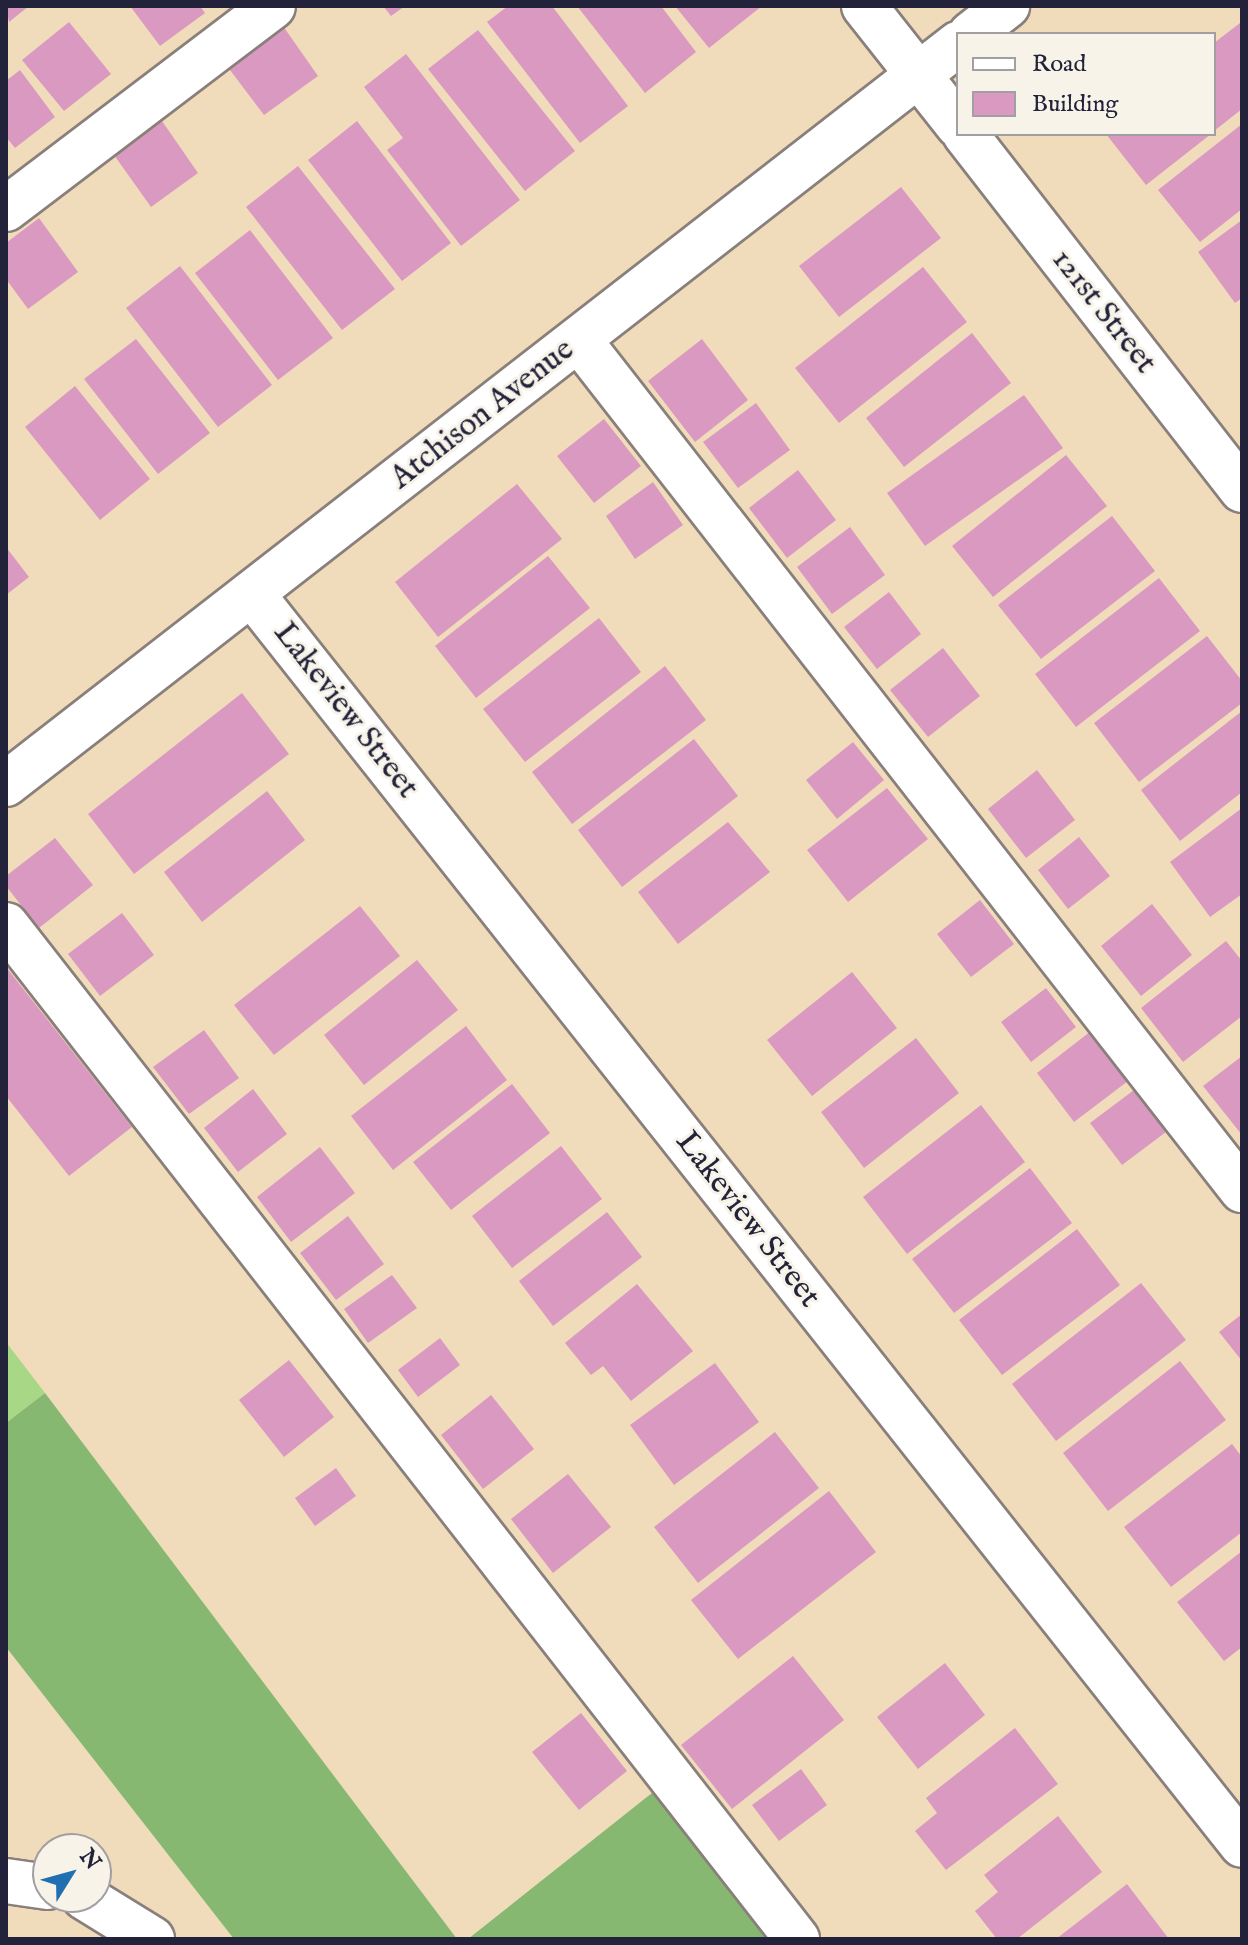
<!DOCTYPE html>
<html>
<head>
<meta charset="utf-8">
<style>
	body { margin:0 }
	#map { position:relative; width:1248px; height:1945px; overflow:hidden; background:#f0dcbb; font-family:"IM FELL English",serif }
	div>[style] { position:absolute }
	.green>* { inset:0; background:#a8d785 }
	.forest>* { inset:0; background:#86b872 }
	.building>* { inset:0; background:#da99c0 }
	.roads { filter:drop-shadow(2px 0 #897f7b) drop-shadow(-2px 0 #897f7b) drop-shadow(0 2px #897f7b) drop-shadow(0 -2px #897f7b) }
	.minor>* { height:44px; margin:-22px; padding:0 22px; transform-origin:22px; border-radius:22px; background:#fff }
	span { translate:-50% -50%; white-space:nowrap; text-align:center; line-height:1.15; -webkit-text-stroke:6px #f7f3e8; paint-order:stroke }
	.street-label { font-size:32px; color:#22223b }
	.frame { position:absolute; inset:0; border:8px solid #22223b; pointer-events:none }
	.legend { position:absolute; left:956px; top:32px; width:260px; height:104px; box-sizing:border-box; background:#f7f3e8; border:2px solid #a29fa3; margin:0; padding:10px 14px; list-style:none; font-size:24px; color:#22223b }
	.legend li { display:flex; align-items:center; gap:16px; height:40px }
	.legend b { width:40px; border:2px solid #a29fa3 }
	.north { position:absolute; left:32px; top:1833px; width:80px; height:80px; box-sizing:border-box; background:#f7f3e8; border:2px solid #a29fa3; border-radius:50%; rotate:53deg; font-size:22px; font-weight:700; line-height:32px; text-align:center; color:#22223b }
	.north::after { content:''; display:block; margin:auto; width:28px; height:36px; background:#1f6fb2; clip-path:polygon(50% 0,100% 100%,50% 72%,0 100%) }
</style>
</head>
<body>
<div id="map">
	<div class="green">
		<div style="clip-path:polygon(6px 1342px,45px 1393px,6px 1423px)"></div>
	</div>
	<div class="forest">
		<div style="clip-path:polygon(45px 1393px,457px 1939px,234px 1939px,6px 1647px,6px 1423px)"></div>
		<div style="clip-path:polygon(657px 1789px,767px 1939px,468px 1939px)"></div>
	</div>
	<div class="building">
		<div style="clip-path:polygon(6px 6px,29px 6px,9px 22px)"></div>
		<div style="clip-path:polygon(130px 6px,200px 6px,205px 13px,160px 46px)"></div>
		<div style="clip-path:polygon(383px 6px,405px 6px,391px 16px)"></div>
		<div style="clip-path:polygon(508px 6px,552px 6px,628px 106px,580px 143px,487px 22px)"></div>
		<div style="clip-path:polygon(577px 6px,661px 6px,696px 52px,645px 93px)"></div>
		<div style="clip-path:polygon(675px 6px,762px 6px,709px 48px)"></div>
		<div style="clip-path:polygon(69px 22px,111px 74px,64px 111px,22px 60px)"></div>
		<div style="clip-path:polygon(1240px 23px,1242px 109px,1214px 131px,1214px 43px)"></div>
		<div style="clip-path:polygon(283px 26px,318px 76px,264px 115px,227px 66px)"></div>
		<div style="clip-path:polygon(478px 30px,575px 151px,525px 191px,428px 69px)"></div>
		<div style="clip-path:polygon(406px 54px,520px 200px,461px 246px,387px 150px,403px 138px,364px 87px)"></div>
		<div style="clip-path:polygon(20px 70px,55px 117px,15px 148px,6px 137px,6px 81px)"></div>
		<div style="clip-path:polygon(162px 121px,198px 173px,151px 207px,114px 155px)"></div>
		<div style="clip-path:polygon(357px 121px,451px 243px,402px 281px,308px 160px)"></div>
		<div style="clip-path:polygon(1242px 124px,1242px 209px,1200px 242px,1158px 190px)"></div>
		<div style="clip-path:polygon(1106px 134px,1211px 134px,1146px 185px)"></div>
		<div style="clip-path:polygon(298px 166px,395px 289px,342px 330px,246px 207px)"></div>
		<div style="clip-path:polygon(901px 187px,941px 238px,839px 317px,799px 266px)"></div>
		<div style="clip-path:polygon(39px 218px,78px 272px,28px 309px,6px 279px,6px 243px)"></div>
		<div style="clip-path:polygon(1242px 220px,1242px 298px,1235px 303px,1198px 252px)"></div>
		<div style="clip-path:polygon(250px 230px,333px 338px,278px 380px,195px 273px)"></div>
		<div style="clip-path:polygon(180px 266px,272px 385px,218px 427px,126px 308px)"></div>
		<div style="clip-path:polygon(923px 267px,967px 322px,839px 423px,795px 368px)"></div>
		<div style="clip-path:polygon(972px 333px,1011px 383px,904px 467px,866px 418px)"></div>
		<div style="clip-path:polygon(136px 339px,210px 433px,158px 474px,84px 379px)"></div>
		<div style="clip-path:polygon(702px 339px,748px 400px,695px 442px,648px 381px)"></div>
		<div style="clip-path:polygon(75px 386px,150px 479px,100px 520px,25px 427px)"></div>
		<div style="clip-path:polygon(1024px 395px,1063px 448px,925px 546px,887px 493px)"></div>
		<div style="clip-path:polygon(756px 403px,790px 450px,738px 488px,703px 442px)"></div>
		<div style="clip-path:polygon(604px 419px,641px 466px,594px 503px,557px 456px)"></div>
		<div style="clip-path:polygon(1066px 455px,1107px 506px,993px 597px,952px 546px)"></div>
		<div style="clip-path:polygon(798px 470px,836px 520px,787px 558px,749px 508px)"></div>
		<div style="clip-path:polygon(653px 482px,683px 525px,635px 559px,606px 516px)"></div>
		<div style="clip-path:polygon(517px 484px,562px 539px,438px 637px,395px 582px)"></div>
		<div style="clip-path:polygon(1112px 516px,1155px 571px,1041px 659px,998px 605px)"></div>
		<div style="clip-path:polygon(850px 527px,885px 575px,832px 614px,797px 567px)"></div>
		<div style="clip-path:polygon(6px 547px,29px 577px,6px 595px)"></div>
		<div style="clip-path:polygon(548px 556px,590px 608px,476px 698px,435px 646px)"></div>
		<div style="clip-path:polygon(1159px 578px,1200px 631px,1076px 727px,1035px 674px)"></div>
		<div style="clip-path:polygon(889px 592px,921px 634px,877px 669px,844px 627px)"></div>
		<div style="clip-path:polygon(599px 618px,641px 672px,525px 762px,483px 709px)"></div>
		<div style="clip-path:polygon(1207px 636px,1242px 681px,1242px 703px,1139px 782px,1094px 723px)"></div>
		<div style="clip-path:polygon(943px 648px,980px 696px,928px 737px,890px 690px)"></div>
		<div style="clip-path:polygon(665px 666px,706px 720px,572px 824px,532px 772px)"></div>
		<div style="clip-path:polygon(242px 693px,289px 754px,134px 874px,88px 814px)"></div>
		<div style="clip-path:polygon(1242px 711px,1242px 792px,1180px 841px,1141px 790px)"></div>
		<div style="clip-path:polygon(694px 739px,738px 796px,622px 887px,578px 830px)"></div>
		<div style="clip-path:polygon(853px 742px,884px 780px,837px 819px,806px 780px)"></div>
		<div style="clip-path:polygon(1037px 770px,1075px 820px,1026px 858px,988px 809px)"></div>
		<div style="clip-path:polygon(887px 788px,928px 839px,848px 902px,807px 850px)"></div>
		<div style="clip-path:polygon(267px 791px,305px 840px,202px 922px,164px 872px)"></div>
		<div style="clip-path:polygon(1242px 808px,1242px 894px,1210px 917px,1170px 862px)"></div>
		<div style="clip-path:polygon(728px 822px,770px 872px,678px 944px,638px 892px)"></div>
		<div style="clip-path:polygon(1079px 837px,1110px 876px,1068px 909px,1038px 870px)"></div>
		<div style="clip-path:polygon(55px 838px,93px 885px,39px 928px,6px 886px,6px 876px)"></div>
		<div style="clip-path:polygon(980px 900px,1014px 944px,971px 977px,937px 934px)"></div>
		<div style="clip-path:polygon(1152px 904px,1192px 955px,1141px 996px,1101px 946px)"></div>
		<div style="clip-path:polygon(360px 906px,400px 956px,274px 1055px,234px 1005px)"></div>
		<div style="clip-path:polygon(122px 913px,154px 955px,100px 996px,68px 954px)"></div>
		<div style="clip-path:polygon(1226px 941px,1242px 961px,1242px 1016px,1183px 1062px,1141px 1008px)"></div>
		<div style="clip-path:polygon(417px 960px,458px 1010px,364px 1085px,324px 1035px)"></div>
		<div style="clip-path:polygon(6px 967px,132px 1127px,69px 1176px,6px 1096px)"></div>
		<div style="clip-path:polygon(852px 972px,897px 1028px,812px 1096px,767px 1040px)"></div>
		<div style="clip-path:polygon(1046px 988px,1076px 1027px,1031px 1062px,1001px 1022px)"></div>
		<div style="clip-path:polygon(466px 1026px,507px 1080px,393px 1170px,351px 1116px)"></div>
		<div style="clip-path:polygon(204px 1030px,239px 1078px,189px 1114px,153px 1067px)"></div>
		<div style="clip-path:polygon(1091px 1031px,1128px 1081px,1074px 1122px,1037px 1073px)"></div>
		<div style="clip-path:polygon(916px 1038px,959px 1093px,864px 1168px,821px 1112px)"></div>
		<div style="clip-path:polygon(1242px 1056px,1242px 1135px,1203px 1086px)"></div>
		<div style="clip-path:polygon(512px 1084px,550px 1133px,451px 1210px,413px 1162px)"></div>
		<div style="clip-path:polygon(253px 1089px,287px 1134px,238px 1172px,204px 1128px)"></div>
		<div style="clip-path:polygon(1134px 1090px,1166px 1132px,1122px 1165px,1090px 1123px)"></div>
		<div style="clip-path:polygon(981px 1105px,1025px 1162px,907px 1254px,863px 1197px)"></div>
		<div style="clip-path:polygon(561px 1146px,602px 1199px,512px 1268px,472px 1216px)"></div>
		<div style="clip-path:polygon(320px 1147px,355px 1193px,291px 1242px,257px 1197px)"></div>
		<div style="clip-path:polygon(1030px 1168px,1072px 1223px,954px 1313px,912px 1259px)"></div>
		<div style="clip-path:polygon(607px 1212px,642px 1257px,553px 1326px,519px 1281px)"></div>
		<div style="clip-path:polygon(348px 1216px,384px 1264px,336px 1300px,300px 1253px)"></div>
		<div style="clip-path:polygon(1077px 1229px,1120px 1285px,1002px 1375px,959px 1320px)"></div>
		<div style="clip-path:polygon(392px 1275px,417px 1308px,368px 1343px,344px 1309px)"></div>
		<div style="clip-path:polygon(1141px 1283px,1186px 1340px,1056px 1441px,1012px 1384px)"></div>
		<div style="clip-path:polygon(637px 1284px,693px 1351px,631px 1401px,603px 1366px,591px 1375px,565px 1343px)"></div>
		<div style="clip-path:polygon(1242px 1314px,1242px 1361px,1219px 1332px)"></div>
		<div style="clip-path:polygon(440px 1338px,460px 1365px,418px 1397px,398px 1370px)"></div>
		<div style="clip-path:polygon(289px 1360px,334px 1417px,284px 1457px,239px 1400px)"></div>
		<div style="clip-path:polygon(1180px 1361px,1226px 1420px,1108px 1511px,1063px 1453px)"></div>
		<div style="clip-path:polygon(715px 1363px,759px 1422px,674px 1485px,630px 1425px)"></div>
		<div style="clip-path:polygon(491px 1395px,534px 1449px,483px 1489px,441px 1435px)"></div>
		<div style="clip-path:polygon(775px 1432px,819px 1488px,698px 1583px,654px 1527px)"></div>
		<div style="clip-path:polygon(1232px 1444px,1242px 1457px,1242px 1532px,1171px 1587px,1124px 1527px)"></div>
		<div style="clip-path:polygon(336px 1468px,356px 1496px,315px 1526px,295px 1498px)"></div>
		<div style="clip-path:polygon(568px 1474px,611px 1527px,553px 1573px,511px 1519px)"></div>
		<div style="clip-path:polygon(829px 1491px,876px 1552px,738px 1659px,691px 1600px)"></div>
		<div style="clip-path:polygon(1242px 1551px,1242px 1647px,1224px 1661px,1177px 1602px)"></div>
		<div style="clip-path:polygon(793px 1656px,844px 1720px,732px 1809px,681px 1745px)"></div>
		<div style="clip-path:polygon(945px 1663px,985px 1715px,918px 1769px,877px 1717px)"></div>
		<div style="clip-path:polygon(581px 1713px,627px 1771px,579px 1810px,532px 1752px)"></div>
		<div style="clip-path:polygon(1015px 1728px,1058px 1784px,946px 1870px,915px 1831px,937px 1813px,926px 1798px)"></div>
		<div style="clip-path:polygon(801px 1769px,827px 1805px,779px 1841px,752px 1805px)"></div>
		<div style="clip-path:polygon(1058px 1816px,1102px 1872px,1017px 1939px,997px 1939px,975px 1911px,998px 1892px,984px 1875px)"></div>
		<div style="clip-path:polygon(1127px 1884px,1169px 1939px,1056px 1939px)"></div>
	</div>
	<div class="roads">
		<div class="minor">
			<div style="left:864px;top:6px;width:152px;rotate:51.7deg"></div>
			<div style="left:971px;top:34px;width:46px;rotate:-37.9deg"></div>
			<div style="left:965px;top:134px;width:451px;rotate:52.1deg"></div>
			<div style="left:6px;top:209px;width:335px;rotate:-37.2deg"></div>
			<div style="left:579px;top:340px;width:1078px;rotate:52.05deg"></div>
			<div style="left:252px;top:594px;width:1595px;rotate:51.64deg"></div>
			<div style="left:6px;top:784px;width:1206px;rotate:-37.86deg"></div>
			<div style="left:6px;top:925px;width:1286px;rotate:52.04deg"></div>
			<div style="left:6px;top:1881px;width:42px;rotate:8.1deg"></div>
			<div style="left:84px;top:1897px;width:80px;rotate:31.7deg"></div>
		</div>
	</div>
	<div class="street-label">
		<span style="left:1103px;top:312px;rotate:52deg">121st Street</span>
		<span style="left:483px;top:415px;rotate:-38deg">Atchison Avenue</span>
		<span style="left:345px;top:711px;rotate:52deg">Lakeview Street</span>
		<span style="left:747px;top:1220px;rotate:52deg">Lakeview Street</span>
	</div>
	<div class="frame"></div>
	<ul class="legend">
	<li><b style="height:10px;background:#fff"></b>Road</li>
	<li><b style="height:22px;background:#da99c0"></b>Building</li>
	</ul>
	<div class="north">N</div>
</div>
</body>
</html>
